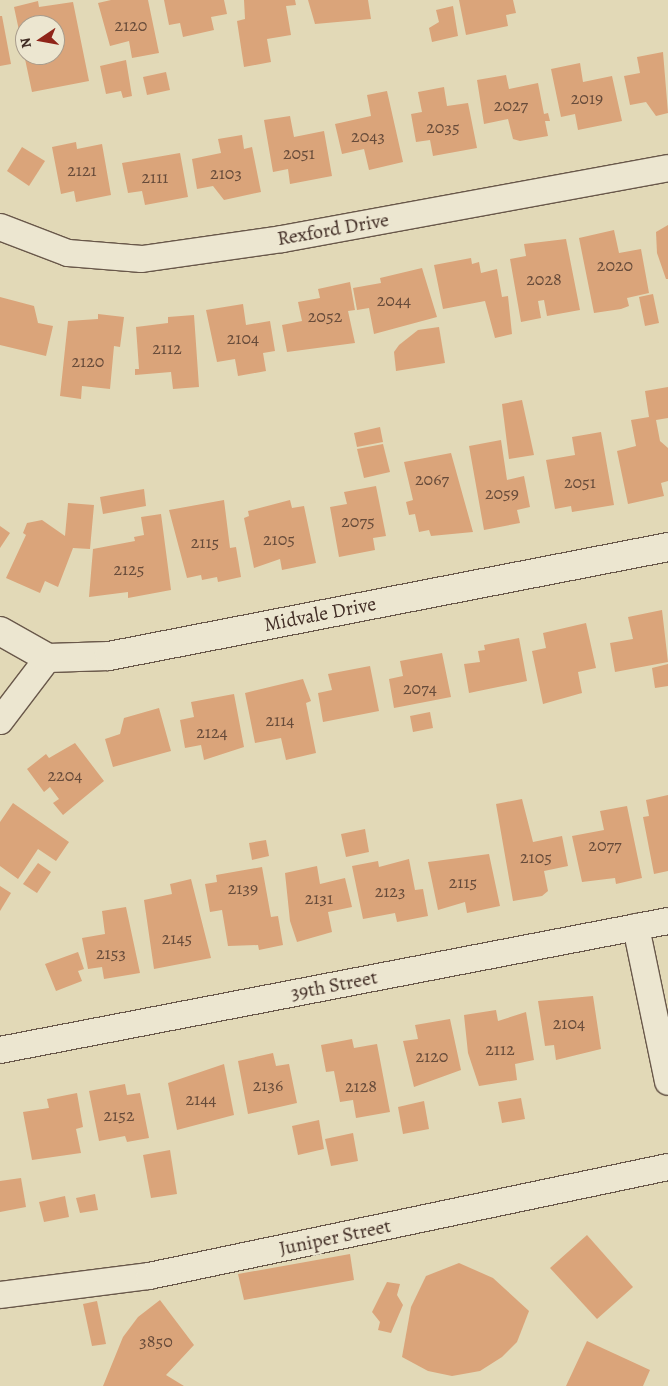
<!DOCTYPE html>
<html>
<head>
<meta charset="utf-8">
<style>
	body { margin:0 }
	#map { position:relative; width:668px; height:1386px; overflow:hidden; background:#e2d9b7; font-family:Alegreya,serif }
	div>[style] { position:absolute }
	.building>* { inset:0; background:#daa47a }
	.roads { filter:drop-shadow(1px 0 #69584a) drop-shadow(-1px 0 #69584a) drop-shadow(0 1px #69584a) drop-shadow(0 -1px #69584a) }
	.minor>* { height:26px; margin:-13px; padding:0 13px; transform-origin:13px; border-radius:13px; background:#ece6d0 }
	.tertiary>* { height:28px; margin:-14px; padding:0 14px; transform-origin:14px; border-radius:14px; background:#ece6d0 }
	span { translate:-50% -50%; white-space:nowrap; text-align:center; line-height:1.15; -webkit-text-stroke:5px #ece6d0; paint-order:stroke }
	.number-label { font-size:18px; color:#674b3a }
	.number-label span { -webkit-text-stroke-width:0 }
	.street-label { font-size:20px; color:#412d25 }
	.north { position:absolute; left:15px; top:15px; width:50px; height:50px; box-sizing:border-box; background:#ece6d0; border:1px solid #a89c8c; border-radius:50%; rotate:258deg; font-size:14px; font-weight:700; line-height:20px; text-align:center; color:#412d25 }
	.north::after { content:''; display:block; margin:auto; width:18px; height:22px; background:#8f2418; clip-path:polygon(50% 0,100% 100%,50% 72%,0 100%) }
</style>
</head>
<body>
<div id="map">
	<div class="building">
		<div style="clip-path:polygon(111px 0,148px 0,159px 53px,132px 58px,129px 41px,110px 46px,98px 3px)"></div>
		<div style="clip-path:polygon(164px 0,224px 0,227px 14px,211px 17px,214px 30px,183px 37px,180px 23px,169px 25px)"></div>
		<div style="clip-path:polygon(244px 0,295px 0,296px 5px,286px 6px,291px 35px,267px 39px,271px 62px,244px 67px,237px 21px,245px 19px)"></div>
		<div style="clip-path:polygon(308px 0,368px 0,371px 19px,315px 24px)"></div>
		<div style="clip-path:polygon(459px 0,513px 0,516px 13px,506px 15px,508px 26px,466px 35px)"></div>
		<div style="clip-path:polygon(evenodd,38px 1px,39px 7px,73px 2px,89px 81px,32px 92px,14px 7px,38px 1px,25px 25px,55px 25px,55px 55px,25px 55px,25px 25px)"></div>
		<div style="clip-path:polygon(453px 6px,458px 36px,432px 42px,429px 28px,439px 22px,436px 10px)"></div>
		<div style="clip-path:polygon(2px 16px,11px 64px,0 66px,0 16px)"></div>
		<div style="clip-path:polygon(663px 52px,668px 113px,656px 116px,646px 102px,630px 105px,624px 76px,640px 73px,637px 57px)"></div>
		<div style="clip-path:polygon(126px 60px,132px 96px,123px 98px,121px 91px,106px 94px,100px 66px)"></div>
		<div style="clip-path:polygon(580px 63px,583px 82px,612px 76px,622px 121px,578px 130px,575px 114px,561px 117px,551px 69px)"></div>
		<div style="clip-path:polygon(166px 72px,170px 90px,147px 95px,143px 77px)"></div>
		<div style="clip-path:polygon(506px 75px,509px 89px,538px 83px,544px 114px,548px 113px,550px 121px,545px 121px,548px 136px,520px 141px,513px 139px,508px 119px,484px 124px,477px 80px)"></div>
		<div style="clip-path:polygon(444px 87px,447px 106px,468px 103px,477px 148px,433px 156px,430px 140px,416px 142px,411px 114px,422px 112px,418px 92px)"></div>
		<div style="clip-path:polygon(387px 91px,403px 162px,369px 170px,364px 149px,342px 154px,335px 124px,371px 116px,367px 95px)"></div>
		<div style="clip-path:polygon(290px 116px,294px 137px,324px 131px,332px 176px,290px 184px,288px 169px,273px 172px,264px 120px)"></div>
		<div style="clip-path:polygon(242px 135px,244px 149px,252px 147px,261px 192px,224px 200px,213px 186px,197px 189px,192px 159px,221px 153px,218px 139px)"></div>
		<div style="clip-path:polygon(76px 142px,77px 149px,102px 144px,111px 195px,76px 202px,74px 191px,61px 194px,52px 147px)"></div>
		<div style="clip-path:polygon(22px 147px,45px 161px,29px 186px,7px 171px)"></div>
		<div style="clip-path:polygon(180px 153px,188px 197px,145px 205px,142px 191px,128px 193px,122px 163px)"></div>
		<div style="clip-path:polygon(668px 225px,668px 279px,666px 279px,657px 253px,656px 232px)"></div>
		<div style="clip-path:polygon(614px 230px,619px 253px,641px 249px,649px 293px,627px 298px,629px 306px,621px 309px,594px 313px,579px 238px)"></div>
		<div style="clip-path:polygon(566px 239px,580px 310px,547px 316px,544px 300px,538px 301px,541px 318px,521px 322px,510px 259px,526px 256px,524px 244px)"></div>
		<div style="clip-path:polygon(471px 258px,472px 264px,479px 262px,481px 273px,497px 269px,502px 297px,508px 296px,512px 334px,495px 338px,485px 301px,443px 309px,434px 265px)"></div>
		<div style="clip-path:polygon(422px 268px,437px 317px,374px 334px,369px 308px,357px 310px,353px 288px,381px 283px,380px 278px)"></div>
		<div style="clip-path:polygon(350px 282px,355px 310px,348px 311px,355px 343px,287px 352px,282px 325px,302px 321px,298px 302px,320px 298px,318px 289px)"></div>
		<div style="clip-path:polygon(653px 294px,659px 323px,645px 326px,639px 297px)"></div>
		<div style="clip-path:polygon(0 297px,34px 306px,38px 323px,53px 326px,46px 356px,0 345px)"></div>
		<div style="clip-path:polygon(243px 304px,246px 325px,270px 321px,275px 351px,263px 353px,266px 371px,238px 376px,235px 359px,217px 362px,206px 310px)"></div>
		<div style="clip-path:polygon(98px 314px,124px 317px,120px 347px,114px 346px,110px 389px,82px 386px,81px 399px,60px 396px,68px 321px,98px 319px)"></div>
		<div style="clip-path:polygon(194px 315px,199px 387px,173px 389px,171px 372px,135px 375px,135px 369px,139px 369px,136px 327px,168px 323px,168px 317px)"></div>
		<div style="clip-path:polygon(439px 327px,445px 363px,396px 371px,394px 352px,399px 345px,418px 330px)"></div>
		<div style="clip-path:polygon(668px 387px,668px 418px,656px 420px,660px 441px,668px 448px,668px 481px,661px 483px,664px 496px,628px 504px,617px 451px,636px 446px,631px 420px,649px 417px,645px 391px)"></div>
		<div style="clip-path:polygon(522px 400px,534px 455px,509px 459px,502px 404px)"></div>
		<div style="clip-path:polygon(380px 427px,383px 442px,357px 447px,354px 433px)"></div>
		<div style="clip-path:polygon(601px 432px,614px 505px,572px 512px,571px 506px,555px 509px,546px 460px,575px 455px,572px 437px)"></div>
		<div style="clip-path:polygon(501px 440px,507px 480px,524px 476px,530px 507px,517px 510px,520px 523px,484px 530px,469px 446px)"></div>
		<div style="clip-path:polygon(383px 444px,390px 472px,364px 478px,357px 449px)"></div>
		<div style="clip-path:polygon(451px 453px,473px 532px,431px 536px,429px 530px,419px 532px,415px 514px,409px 515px,406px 502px,413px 500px,404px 462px)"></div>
		<div style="clip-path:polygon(376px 486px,386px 536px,373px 538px,375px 550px,339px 557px,330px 507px,347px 504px,344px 492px)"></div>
		<div style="clip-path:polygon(144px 489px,146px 506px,103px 514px,100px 497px)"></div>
		<div style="clip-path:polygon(224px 500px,230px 548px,236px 547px,241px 577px,218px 582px,217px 577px,202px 580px,201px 575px,187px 578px,169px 510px)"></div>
		<div style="clip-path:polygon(290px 500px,292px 508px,304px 506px,316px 563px,282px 570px,280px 559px,254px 568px,244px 518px,249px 516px,248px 511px)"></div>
		<div style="clip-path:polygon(68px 503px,94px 505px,90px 549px,73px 548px,58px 587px,45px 581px,40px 593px,6px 578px,26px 535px,23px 533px,27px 523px,42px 520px,65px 536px)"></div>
		<div style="clip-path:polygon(161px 514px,171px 590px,128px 598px,128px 592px,89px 597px,93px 549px,135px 541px,134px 537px,144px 535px,141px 517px)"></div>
		<div style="clip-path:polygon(0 526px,10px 533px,0 548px)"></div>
		<div style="clip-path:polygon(662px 610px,668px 662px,615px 672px,610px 643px,633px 639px,628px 617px)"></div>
		<div style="clip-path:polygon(586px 623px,596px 668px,578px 672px,582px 693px,543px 704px,532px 651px,546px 648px,543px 633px)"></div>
		<div style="clip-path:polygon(519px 638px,527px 681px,469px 693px,464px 664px,480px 662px,478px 651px,485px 650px,484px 645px)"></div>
		<div style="clip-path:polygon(442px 653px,451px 697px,394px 708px,389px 679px,403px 676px,400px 661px)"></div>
		<div style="clip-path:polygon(668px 664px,668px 686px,655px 688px,652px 668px)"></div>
		<div style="clip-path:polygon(370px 666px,379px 711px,323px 722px,318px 693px,332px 690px,328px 674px)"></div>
		<div style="clip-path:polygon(303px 679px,311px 701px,306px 703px,316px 753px,286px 760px,281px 738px,255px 743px,245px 693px)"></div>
		<div style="clip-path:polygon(234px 694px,244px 747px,204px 760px,201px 745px,185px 748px,180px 720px,194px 717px,191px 702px)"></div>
		<div style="clip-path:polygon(159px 708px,171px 751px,113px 767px,105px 739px,120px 734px,124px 718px)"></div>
		<div style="clip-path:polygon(430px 712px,433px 728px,413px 732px,410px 716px)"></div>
		<div style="clip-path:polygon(75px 743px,104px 781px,63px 815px,53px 803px,59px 799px,50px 787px,44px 792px,27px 769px,46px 754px,49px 758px)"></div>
		<div style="clip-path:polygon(668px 795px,668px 871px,654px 874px,643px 817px,649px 816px,646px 800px)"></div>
		<div style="clip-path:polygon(522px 799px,533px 842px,562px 836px,568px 866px,544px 871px,548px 891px,542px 896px,513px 901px,496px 804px)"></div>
		<div style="clip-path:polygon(13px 803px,69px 842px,56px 861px,38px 849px,18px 879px,0 866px,0 822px)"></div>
		<div style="clip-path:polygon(627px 806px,642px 878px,616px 884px,615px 878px,582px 882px,572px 836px,604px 830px,600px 811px)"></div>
		<div style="clip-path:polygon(365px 829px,369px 852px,346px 857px,341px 834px)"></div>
		<div style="clip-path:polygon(266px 840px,269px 856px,252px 860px,249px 843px)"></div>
		<div style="clip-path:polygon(489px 854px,500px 906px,467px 913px,465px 902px,438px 910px,428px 862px)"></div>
		<div style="clip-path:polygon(409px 859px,415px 890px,423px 889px,428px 916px,397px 922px,395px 913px,363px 919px,352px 866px,378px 861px,379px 867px)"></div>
		<div style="clip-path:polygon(38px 863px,51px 872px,37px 893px,23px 884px)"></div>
		<div style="clip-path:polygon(317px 866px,320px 884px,345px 878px,352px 907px,328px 912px,332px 932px,297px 942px,290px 921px,285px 873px)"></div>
		<div style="clip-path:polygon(262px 867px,271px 917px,278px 916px,283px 945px,259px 950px,258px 945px,228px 946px,222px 910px,210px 912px,205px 884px,217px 882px,216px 875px)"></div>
		<div style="clip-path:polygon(191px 879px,211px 958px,154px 969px,144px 900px,172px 894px,170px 884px)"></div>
		<div style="clip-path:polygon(0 886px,11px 893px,0 911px)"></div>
		<div style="clip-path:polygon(126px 907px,140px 973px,104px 979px,102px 967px,88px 969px,82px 938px,105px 934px,102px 911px)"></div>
		<div style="clip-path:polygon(78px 952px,84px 969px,78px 971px,82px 981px,56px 991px,45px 964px)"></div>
		<div style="clip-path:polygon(593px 996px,601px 1049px,556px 1060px,554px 1045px,545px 1046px,538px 1001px)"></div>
		<div style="clip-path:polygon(496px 1010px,498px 1021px,526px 1012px,534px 1060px,515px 1064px,517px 1080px,479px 1086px,468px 1053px,464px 1015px)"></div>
		<div style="clip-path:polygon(450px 1019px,461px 1070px,414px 1087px,403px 1041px,418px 1039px,415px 1025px)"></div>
		<div style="clip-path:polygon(352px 1039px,354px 1048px,377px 1044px,390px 1112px,356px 1118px,353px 1100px,340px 1102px,334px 1071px,326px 1072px,321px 1045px)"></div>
		<div style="clip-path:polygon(273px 1053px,276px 1066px,289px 1064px,297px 1103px,248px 1114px,238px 1061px)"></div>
		<div style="clip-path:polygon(224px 1064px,234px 1115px,177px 1130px,168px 1083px)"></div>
		<div style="clip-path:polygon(125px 1084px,127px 1095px,140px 1093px,149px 1138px,127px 1142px,125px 1136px,99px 1141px,89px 1091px)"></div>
		<div style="clip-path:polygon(77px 1093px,83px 1127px,76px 1129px,81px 1153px,32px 1160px,23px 1112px,49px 1108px,47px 1099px)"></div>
		<div style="clip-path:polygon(521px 1098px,525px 1119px,502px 1123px,498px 1102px)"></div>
		<div style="clip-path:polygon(424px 1101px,429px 1129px,403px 1134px,398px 1107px)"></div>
		<div style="clip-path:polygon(319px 1120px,324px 1149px,298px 1155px,292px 1126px)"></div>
		<div style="clip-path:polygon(353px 1133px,358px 1161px,331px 1166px,325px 1139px)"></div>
		<div style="clip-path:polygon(170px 1150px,177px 1194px,151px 1198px,143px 1155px)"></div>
		<div style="clip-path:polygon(21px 1178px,26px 1207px,0 1212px,0 1181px)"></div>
		<div style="clip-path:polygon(95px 1194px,98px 1210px,80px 1213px,76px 1198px)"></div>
		<div style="clip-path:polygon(65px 1196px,69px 1217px,44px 1222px,39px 1202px)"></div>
		<div style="clip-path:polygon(587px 1235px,633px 1287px,597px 1319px,550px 1268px)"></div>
		<div style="clip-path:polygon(350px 1254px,354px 1280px,244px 1300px,238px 1274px)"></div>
		<div style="clip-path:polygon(459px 1263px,493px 1278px,529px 1311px,517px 1342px,502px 1357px,480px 1371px,452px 1376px,428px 1371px,402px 1357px,411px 1307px,426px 1276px)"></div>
		<div style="clip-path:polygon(387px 1282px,400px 1284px,397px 1295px,403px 1305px,391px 1333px,378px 1330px,380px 1322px,372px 1312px)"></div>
		<div style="clip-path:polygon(160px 1300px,194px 1345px,166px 1375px,184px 1386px,103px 1386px,123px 1337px,138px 1317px)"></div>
		<div style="clip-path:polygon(97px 1301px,106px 1344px,92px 1346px,83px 1304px)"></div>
		<div style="clip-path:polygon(587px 1341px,650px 1370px,643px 1386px,566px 1386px)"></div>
	</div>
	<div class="roads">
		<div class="minor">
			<div style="left:0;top:227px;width:73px;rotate:20.9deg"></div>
			<div style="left:68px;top:253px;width:74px;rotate:4.6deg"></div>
			<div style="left:142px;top:259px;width:141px;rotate:-8.1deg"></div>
			<div style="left:282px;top:239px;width:392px;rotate:-10.4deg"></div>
			<div style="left:0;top:721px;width:79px;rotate:-52.7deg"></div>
			<div style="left:636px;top:927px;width:158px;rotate:78.3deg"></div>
			<div style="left:0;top:1050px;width:680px;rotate:-10.93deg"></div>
			<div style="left:0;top:1295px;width:150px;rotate:-7.3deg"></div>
			<div style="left:149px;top:1276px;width:530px;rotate:-11.86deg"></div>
		</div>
		<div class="tertiary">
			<div style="left:0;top:631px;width:55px;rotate:29.4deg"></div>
			<div style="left:48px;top:658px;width:61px;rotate:-1.9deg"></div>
			<div style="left:109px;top:656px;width:570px;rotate:-11.03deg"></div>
		</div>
	</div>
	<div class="number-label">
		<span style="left:131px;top:25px">2120</span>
		<span style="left:587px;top:98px">2019</span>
		<span style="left:511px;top:105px">2027</span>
		<span style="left:443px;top:127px">2035</span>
		<span style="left:368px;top:136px">2043</span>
		<span style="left:299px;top:153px">2051</span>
		<span style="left:82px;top:170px">2121</span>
		<span style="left:226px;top:173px">2103</span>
		<span style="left:155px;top:177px">2111</span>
		<span style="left:615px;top:265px">2020</span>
		<span style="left:544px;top:279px">2028</span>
		<span style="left:394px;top:300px">2044</span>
		<span style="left:325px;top:316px">2052</span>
		<span style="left:243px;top:338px">2104</span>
		<span style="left:167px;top:348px">2112</span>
		<span style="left:88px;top:361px">2120</span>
		<span style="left:432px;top:479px">2067</span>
		<span style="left:580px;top:482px">2051</span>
		<span style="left:502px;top:493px">2059</span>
		<span style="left:358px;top:521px">2075</span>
		<span style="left:279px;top:539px">2105</span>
		<span style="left:205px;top:542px">2115</span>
		<span style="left:129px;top:569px">2125</span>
		<span style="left:420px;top:688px">2074</span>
		<span style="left:280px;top:720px">2114</span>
		<span style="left:212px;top:732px">2124</span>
		<span style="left:65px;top:775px">2204</span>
		<span style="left:605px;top:845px">2077</span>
		<span style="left:536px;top:857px">2105</span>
		<span style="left:463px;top:882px">2115</span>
		<span style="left:243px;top:888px">2139</span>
		<span style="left:390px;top:891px">2123</span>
		<span style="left:319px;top:898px">2131</span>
		<span style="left:177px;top:938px">2145</span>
		<span style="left:111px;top:953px">2153</span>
		<span style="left:569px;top:1023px">2104</span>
		<span style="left:500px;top:1049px">2112</span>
		<span style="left:432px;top:1056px">2120</span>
		<span style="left:268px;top:1085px">2136</span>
		<span style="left:361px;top:1086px">2128</span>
		<span style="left:201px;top:1099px">2144</span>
		<span style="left:119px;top:1115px">2152</span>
		<span style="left:156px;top:1341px">3850</span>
	</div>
	<div class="street-label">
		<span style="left:333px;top:229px;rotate:-10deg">Rexford Drive</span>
		<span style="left:320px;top:614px;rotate:-11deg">Midvale Drive</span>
		<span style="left:334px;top:985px;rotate:-11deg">39th Street</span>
		<span style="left:335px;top:1237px;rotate:-12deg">Juniper Street</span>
	</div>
	<div class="north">N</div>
</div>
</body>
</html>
